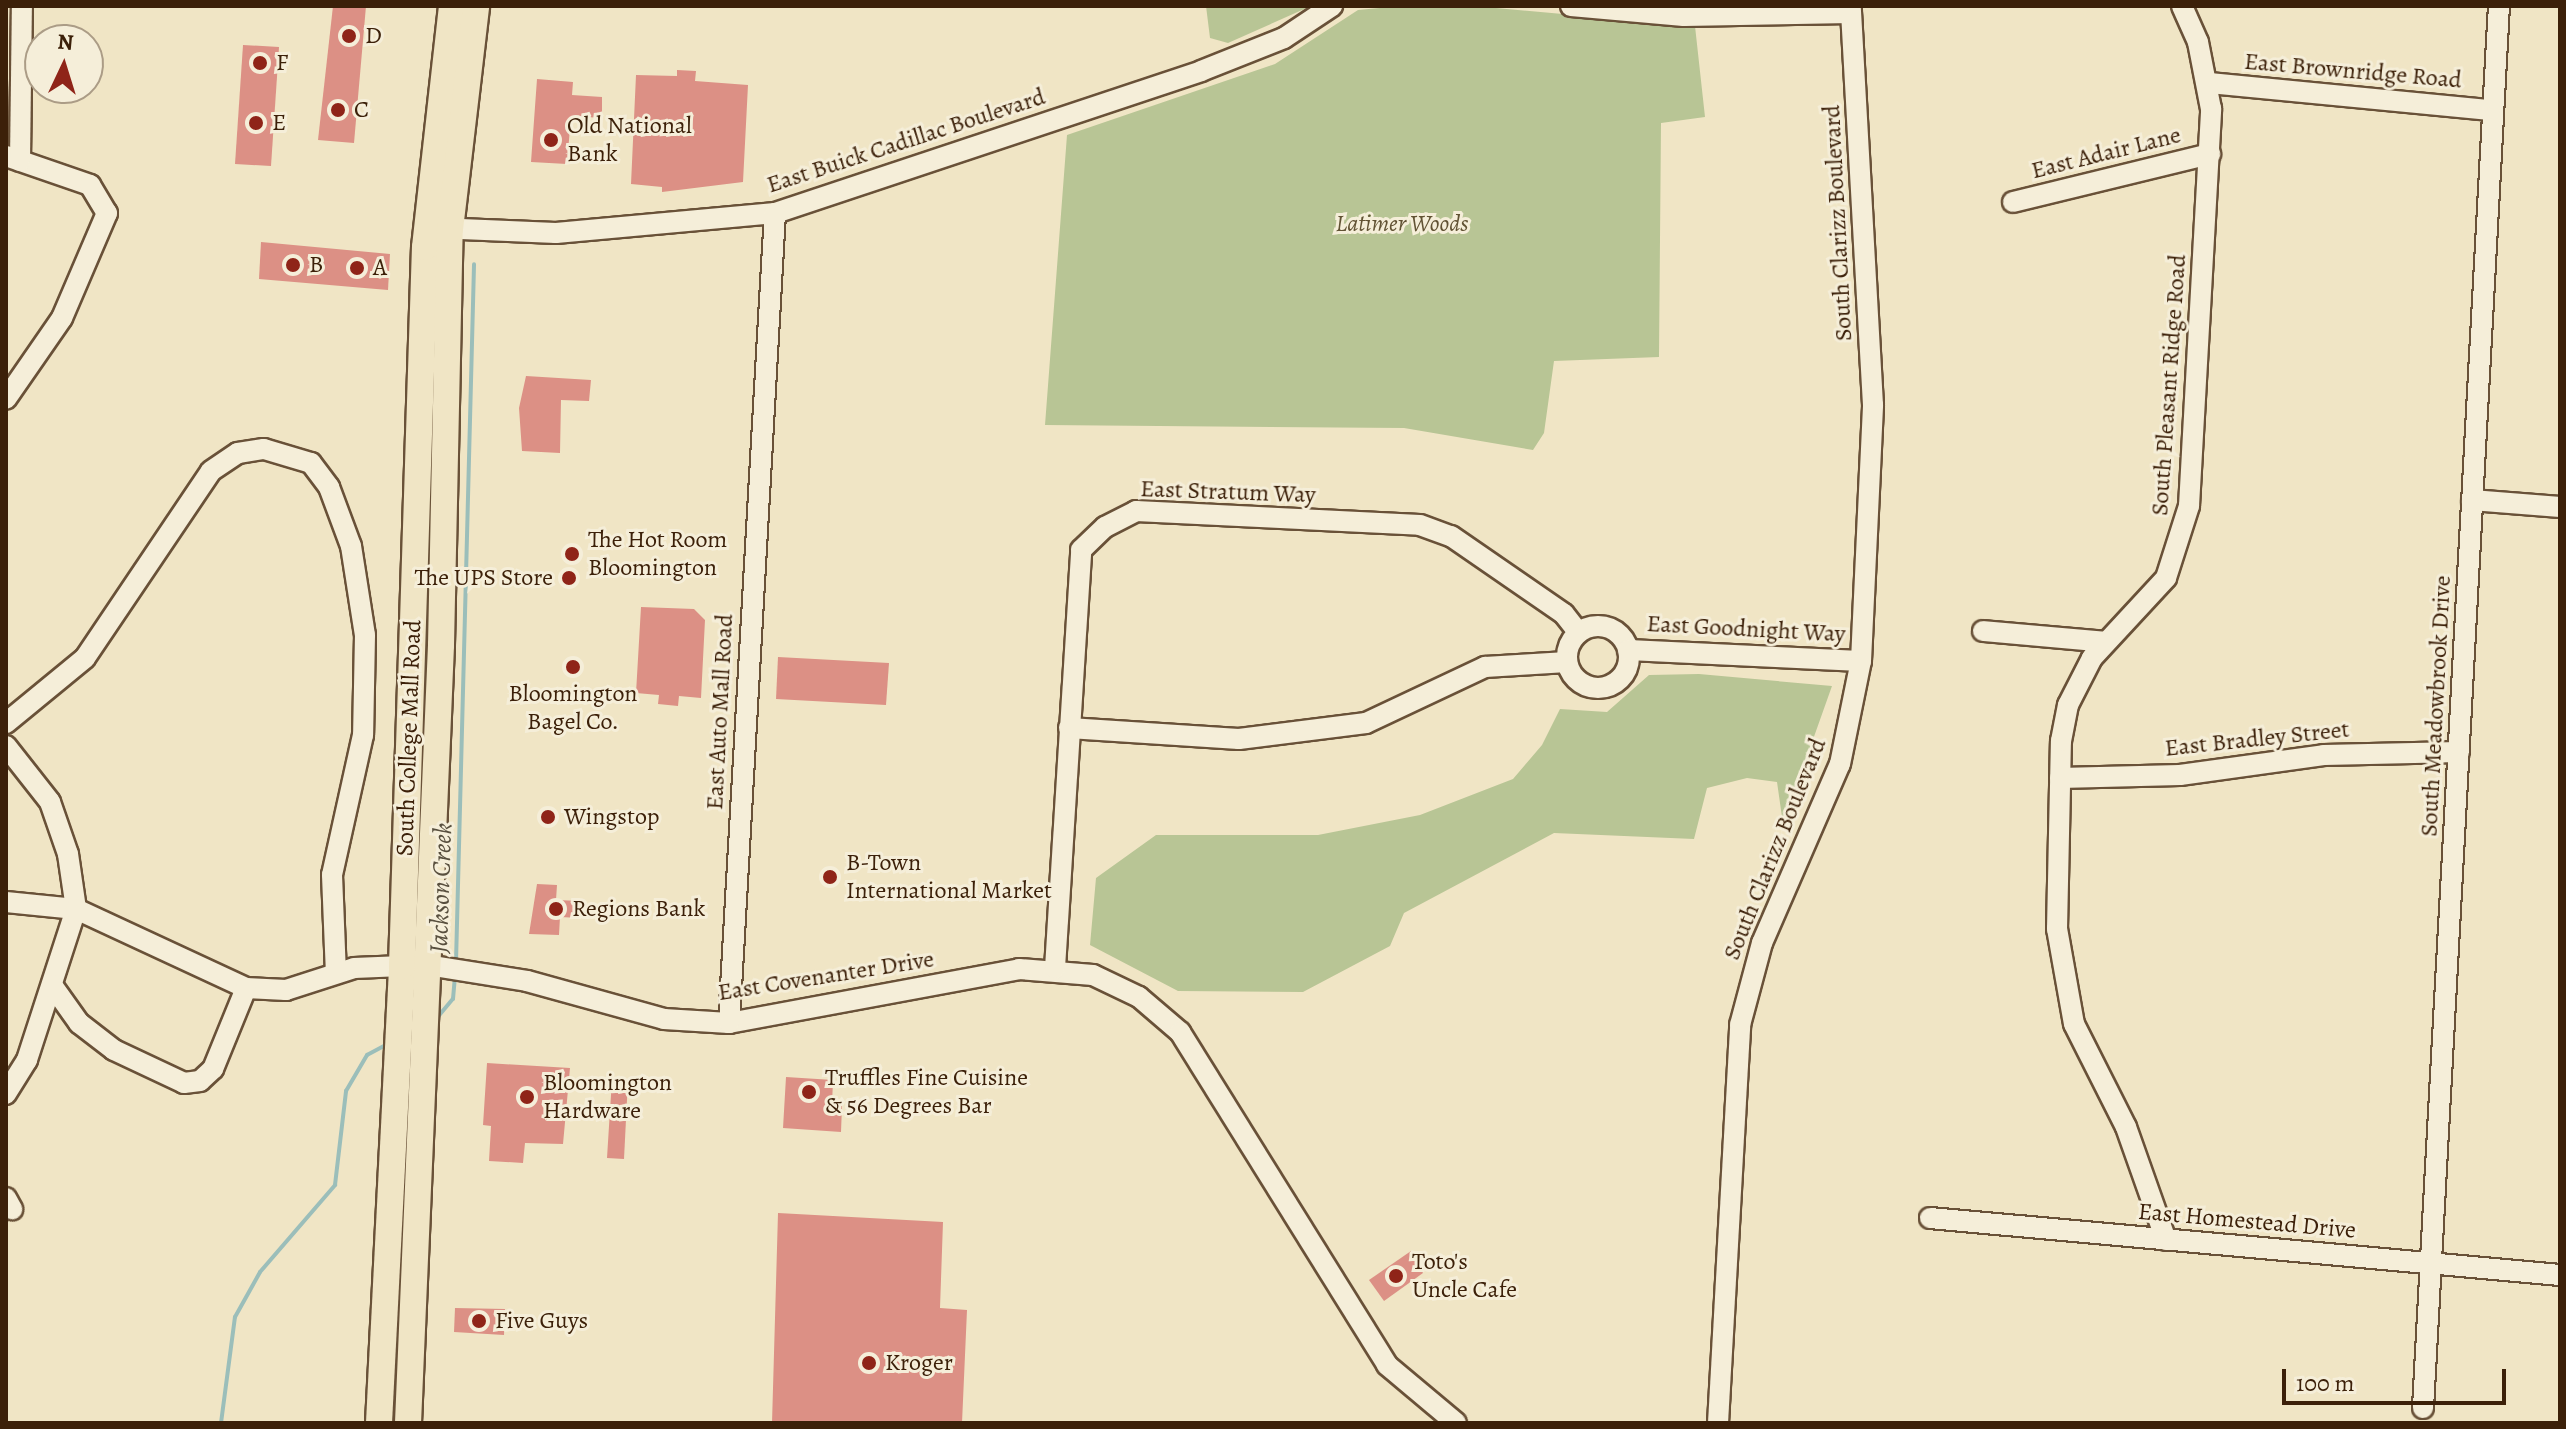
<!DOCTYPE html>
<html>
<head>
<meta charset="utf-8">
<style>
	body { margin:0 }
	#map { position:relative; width:2566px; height:1429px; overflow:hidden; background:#f0e5c5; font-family:Alegreya,serif }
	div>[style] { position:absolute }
	.green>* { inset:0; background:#b8c595 }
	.stream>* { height:4px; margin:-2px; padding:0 2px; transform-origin:2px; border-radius:2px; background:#9bbeba }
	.building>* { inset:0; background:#dc9085 }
	.roads { filter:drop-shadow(2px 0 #695138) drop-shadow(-2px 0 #695138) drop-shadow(0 2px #695138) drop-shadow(0 -2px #695138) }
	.minor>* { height:20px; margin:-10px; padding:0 10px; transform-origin:10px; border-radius:10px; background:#f5eed9 }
	.minor>.ring { margin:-10px; padding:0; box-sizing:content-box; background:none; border:20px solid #f5eed9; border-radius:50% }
	.major>* { height:26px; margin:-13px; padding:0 13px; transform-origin:13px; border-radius:13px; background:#f0e5c5 }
	.dots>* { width:22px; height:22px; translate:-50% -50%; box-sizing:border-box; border:4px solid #f5eed9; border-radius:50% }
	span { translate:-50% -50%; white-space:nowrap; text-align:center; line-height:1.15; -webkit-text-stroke:6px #f5eed9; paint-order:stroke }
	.poi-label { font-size:24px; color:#3c2009 }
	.left { translate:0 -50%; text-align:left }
	.right { translate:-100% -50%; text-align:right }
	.street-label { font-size:24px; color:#3c2009 }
	.park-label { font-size:24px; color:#615233; font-style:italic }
	.water-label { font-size:26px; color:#584f3e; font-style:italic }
	.frame { position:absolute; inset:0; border:8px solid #3c2009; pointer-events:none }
	.north { position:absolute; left:24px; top:24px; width:80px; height:80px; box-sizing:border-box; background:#f5eed9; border:2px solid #ab9c86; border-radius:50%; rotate:4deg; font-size:22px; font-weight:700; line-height:32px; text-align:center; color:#3c2009 }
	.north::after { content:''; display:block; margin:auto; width:28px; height:36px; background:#8f2418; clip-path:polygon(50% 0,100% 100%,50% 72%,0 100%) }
	.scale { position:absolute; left:2282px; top:1369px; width:224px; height:36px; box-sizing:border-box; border:4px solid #3c2009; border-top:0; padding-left:10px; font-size:24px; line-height:28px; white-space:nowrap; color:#3c2009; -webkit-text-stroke:6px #f5eed9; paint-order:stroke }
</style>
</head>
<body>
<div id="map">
	<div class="green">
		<div style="clip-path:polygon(1206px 6px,1311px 6px,1228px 43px,1210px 38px)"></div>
		<div style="clip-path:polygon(1401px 6px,1474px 6px,1695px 26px,1705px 117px,1661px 123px,1659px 357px,1554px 361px,1544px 433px,1533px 450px,1404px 428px,1045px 425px,1067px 135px,1275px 64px,1358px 10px)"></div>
		<div style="clip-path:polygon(1699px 674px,1832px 686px,1783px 824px,1777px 782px,1747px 778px,1707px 788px,1694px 839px,1554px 833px,1404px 913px,1390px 946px,1303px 992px,1178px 991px,1090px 945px,1096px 878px,1156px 835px,1318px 835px,1420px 815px,1513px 779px,1542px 745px,1560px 709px,1607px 712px,1649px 675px)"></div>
	</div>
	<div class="stream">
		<div style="left:456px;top:962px;width:698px;rotate:-88.52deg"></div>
		<div style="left:436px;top:1019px;width:26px;rotate:-50deg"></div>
		<div style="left:453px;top:999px;width:25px;rotate:-85deg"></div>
		<div style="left:221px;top:1423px;width:107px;rotate:-82.5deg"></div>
		<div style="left:235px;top:1317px;width:51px;rotate:-60.9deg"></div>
		<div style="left:260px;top:1272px;width:115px;rotate:-49.2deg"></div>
		<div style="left:335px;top:1185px;width:95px;rotate:-83.3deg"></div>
		<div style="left:346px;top:1091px;width:42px;rotate:-59.7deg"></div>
		<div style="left:367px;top:1055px;width:26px;rotate:-28deg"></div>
	</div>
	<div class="building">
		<div style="clip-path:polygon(333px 6px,366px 6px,354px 143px,318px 140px)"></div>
		<div style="clip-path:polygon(243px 45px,279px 47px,271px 166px,235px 164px)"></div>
		<div style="clip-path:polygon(677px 70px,696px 71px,695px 81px,748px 85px,743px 182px,662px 192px,662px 187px,631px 184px,636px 75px,677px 76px)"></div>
		<div style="clip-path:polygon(537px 79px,573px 82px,572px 95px,602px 97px,602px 118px,571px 116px,567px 164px,531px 162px)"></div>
		<div style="clip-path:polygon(261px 242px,390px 254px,388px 290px,259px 279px)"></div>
		<div style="clip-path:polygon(526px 376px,591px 380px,589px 401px,561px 400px,560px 453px,522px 451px,519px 408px)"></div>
		<div style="clip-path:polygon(641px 607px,694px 609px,705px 620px,701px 698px,679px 696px,678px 706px,658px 704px,659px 695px,636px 693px)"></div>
		<div style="clip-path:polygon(778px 657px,889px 663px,886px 705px,776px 699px)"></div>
		<div style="clip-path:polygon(537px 884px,557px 885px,556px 900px,581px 901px,580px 918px,560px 917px,559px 935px,529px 934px)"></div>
		<div style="clip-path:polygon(487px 1063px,570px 1068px,563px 1144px,525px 1143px,523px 1163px,489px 1161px,491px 1126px,483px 1125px)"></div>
		<div style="clip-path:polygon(786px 1077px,833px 1080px,832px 1105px,842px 1106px,841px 1132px,783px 1128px)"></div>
		<div style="clip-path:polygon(612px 1079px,628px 1080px,624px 1159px,607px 1158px)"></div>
		<div style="clip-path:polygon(778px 1213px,943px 1222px,940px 1308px,967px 1310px,962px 1423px,772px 1423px)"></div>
		<div style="clip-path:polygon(1411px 1251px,1423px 1273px,1384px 1301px,1369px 1280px)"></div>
		<div style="clip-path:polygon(455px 1308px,505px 1309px,504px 1335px,454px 1332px)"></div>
	</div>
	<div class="roads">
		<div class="minor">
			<div style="left:1571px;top:6px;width:113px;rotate:5.1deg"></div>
			<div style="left:1684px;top:16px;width:167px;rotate:-1deg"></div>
			<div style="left:2209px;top:83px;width:283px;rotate:5.5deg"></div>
			<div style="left:6px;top:156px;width:89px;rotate:19deg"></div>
			<div style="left:90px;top:185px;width:33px;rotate:59deg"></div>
			<div style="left:107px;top:213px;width:114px;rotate:113.2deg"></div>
			<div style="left:62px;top:318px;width:98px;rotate:124.7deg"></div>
			<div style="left:20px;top:161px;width:155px;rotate:-89.3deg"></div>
			<div style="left:2013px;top:202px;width:203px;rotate:-13.7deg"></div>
			<div style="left:437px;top:228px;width:119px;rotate:2.4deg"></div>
			<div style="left:556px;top:233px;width:220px;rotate:-5.2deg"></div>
			<div style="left:775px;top:213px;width:449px;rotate:-18.4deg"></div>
			<div style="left:1201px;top:71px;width:89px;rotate:-21.7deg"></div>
			<div style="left:1284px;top:38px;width:58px;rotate:-33.7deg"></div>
			<div style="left:2472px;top:500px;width:88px;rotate:4.5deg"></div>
			<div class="ring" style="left:1567px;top:626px;width:42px;height:42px"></div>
			<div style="left:1983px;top:631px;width:123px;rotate:5.1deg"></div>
			<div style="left:1628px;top:650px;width:233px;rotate:2.7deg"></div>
			<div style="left:6px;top:723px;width:102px;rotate:-39.4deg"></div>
			<div style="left:85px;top:658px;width:225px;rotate:-56deg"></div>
			<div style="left:211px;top:471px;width:32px;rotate:-34deg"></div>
			<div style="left:238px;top:453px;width:26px;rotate:-9deg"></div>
			<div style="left:264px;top:449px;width:49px;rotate:16.6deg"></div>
			<div style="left:311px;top:463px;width:30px;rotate:53deg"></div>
			<div style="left:329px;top:487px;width:63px;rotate:69.6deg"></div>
			<div style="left:351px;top:546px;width:90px;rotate:81.1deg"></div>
			<div style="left:365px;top:635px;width:100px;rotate:91.1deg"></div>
			<div style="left:363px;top:735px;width:143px;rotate:102.5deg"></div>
			<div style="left:332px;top:875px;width:98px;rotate:87.7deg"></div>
			<div style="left:1069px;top:728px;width:170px;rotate:3.7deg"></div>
			<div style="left:1239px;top:739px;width:128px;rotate:-7.2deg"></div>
			<div style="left:1366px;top:723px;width:132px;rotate:-25.2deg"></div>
			<div style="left:1485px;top:667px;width:82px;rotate:-3.5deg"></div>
			<div style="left:6px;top:746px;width:71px;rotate:51.8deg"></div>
			<div style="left:50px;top:802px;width:55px;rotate:70.9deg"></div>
			<div style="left:68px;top:854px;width:56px;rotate:81.7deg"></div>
			<div style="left:76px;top:909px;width:159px;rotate:108deg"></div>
			<div style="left:27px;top:1060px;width:40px;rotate:122deg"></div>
			<div style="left:2060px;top:778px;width:120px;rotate:-1.4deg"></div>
			<div style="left:2180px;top:775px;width:145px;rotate:-7.9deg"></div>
			<div style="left:2324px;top:755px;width:135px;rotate:-1.3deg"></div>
			<div style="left:6px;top:902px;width:70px;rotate:5.7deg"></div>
			<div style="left:76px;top:909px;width:187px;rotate:24.9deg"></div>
			<div style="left:246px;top:988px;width:40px;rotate:2.9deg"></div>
			<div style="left:286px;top:990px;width:71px;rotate:-17.9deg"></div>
			<div style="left:354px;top:968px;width:73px;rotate:-2.4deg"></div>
			<div style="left:427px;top:965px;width:101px;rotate:9.1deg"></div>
			<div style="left:527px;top:981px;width:142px;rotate:15.5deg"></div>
			<div style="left:664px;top:1019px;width:65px;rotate:3.5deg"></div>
			<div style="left:729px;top:1023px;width:295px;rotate:-10.5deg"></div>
			<div style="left:1019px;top:969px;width:74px;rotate:4.6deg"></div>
			<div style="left:1093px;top:975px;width:51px;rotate:25.6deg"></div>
			<div style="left:1139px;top:997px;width:54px;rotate:40.5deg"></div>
			<div style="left:1180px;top:1032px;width:392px;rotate:58.1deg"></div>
			<div style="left:1387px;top:1365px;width:90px;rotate:40deg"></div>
			<div style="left:1055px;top:968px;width:419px;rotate:-86.4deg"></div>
			<div style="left:1081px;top:550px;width:33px;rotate:-44deg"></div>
			<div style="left:1105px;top:527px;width:35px;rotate:-27deg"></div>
			<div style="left:1136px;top:511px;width:284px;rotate:2.8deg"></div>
			<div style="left:1420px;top:525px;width:33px;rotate:20deg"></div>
			<div style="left:1451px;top:536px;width:137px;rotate:34.6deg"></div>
			<div style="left:1564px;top:614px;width:23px;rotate:52deg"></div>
			<div style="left:52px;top:985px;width:47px;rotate:54.6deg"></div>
			<div style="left:79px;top:1023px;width:44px;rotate:37.6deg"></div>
			<div style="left:114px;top:1050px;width:77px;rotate:25.2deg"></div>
			<div style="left:184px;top:1083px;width:16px;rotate:-7deg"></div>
			<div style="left:200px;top:1081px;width:18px;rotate:-43deg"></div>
			<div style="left:213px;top:1069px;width:87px;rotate:-67.8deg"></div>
			<div style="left:729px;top:1023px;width:811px;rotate:-86.75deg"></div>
			<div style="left:6px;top:1198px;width:13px;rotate:61deg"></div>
			<div style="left:1930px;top:1218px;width:633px;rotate:5.17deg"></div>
			<div style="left:2166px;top:1240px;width:120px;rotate:-109.5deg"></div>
			<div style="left:2126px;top:1127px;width:115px;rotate:-116.8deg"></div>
			<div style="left:2074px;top:1024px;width:97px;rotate:-100.1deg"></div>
			<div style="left:2057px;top:929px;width:188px;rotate:-88.8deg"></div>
			<div style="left:2061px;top:741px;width:37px;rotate:-79deg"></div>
			<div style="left:2068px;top:705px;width:53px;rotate:-62.9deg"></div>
			<div style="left:2092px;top:658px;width:109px;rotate:-47.2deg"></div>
			<div style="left:2166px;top:578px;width:76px;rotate:-72.3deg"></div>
			<div style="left:2189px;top:506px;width:398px;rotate:-86.8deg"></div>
			<div style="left:2211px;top:109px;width:68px;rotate:-101deg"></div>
			<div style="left:2198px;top:42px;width:39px;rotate:-114deg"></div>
			<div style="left:2423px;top:1408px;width:1404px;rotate:-86.9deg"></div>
			<div style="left:1718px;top:1423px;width:399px;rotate:-86.8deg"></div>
			<div style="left:1740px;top:1025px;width:85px;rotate:-75deg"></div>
			<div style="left:1762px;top:943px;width:195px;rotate:-66.5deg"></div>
			<div style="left:1840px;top:764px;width:105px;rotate:-78.5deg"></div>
			<div style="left:1861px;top:661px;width:256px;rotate:-87.3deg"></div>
			<div style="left:1873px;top:405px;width:400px;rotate:-93.2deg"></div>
		</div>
		<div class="major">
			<div style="left:379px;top:1423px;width:458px;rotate:-87.1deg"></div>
			<div style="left:402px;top:966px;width:719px;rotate:-88.17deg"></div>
			<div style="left:425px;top:247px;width:243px;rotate:-83.6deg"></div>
			<div style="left:408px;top:1423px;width:779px;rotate:-87.57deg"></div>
			<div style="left:441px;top:645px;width:416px;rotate:-88.8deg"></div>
			<div style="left:450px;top:229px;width:225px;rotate:-83.3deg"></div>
		</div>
	</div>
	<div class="dots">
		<div style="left:349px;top:36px;background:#8f2418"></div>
		<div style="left:260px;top:63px;background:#8f2418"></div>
		<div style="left:338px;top:110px;background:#8f2418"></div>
		<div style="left:256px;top:123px;background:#8f2418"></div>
		<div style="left:551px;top:140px;background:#8f2418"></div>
		<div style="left:293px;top:265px;background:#8f2418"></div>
		<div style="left:357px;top:268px;background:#8f2418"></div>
		<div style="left:572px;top:554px;background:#8f2418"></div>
		<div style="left:569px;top:578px;background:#8f2418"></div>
		<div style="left:573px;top:667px;background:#8f2418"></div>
		<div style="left:548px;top:817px;background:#8f2418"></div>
		<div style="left:830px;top:877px;background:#8f2418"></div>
		<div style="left:556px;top:909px;background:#8f2418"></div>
		<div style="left:809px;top:1092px;background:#8f2418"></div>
		<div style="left:527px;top:1097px;background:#8f2418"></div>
		<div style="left:1396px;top:1276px;background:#8f2418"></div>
		<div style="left:479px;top:1321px;background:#8f2418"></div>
		<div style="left:869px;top:1363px;background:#8f2418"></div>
	</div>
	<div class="poi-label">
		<span class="left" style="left:365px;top:36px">D</span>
		<span class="left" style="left:276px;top:63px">F</span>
		<span class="left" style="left:354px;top:110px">C</span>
		<span class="left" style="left:272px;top:123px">E</span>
		<span class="left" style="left:567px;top:140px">Old National<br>Bank</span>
		<span class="left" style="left:309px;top:265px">B</span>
		<span class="left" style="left:373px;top:268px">A</span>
		<span class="left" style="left:588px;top:554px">The Hot Room<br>Bloomington</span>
		<span class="right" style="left:553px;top:578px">The UPS Store</span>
		<span style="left:573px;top:708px">Bloomington<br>Bagel Co.</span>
		<span class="left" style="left:564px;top:817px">Wingstop</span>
		<span class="left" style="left:846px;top:877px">B-Town<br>International Market</span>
		<span class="left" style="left:572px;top:909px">Regions Bank</span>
		<span class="left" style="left:825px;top:1092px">Truffles Fine Cuisine<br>&amp; 56 Degrees Bar</span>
		<span class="left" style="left:543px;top:1097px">Bloomington<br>Hardware</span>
		<span class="left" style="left:1412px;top:1276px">Toto's<br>Uncle Cafe</span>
		<span class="left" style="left:495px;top:1321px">Five Guys</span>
		<span class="left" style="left:885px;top:1363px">Kroger</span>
	</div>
	<div class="street-label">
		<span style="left:2353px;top:71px;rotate:5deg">East Brownridge Road</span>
		<span style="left:906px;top:141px;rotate:-18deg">East Buick Cadillac Boulevard</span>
		<span style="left:2106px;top:153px;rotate:-14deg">East Adair Lane</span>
		<span style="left:1838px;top:223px;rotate:-93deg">South Clarizz Boulevard</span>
		<span style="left:2169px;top:385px;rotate:-86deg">South Pleasant Ridge Road</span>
		<span style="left:1228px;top:492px;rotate:2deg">East Stratum Way</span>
		<span style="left:1746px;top:629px;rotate:3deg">East Goodnight Way</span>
		<span style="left:2436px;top:706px;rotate:-87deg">South Meadowbrook Drive</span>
		<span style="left:720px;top:712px;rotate:-87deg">East Auto Mall Road</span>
		<span style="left:409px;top:738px;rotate:-88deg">South College Mall Road</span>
		<span style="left:2257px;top:739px;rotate:-6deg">East Bradley Street</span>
		<span style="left:1775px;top:849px;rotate:-68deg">South Clarizz Boulevard</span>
		<span style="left:826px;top:976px;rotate:-9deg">East Covenanter Drive</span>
		<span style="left:2247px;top:1221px;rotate:5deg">East Homestead Drive</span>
	</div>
	<div class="park-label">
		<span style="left:1402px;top:224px">Latimer Woods</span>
	</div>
	<div class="water-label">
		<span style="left:441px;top:888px;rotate:-88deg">Jackson Creek</span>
	</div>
	<div class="frame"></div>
	<div class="north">N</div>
	<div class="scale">100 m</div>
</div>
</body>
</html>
